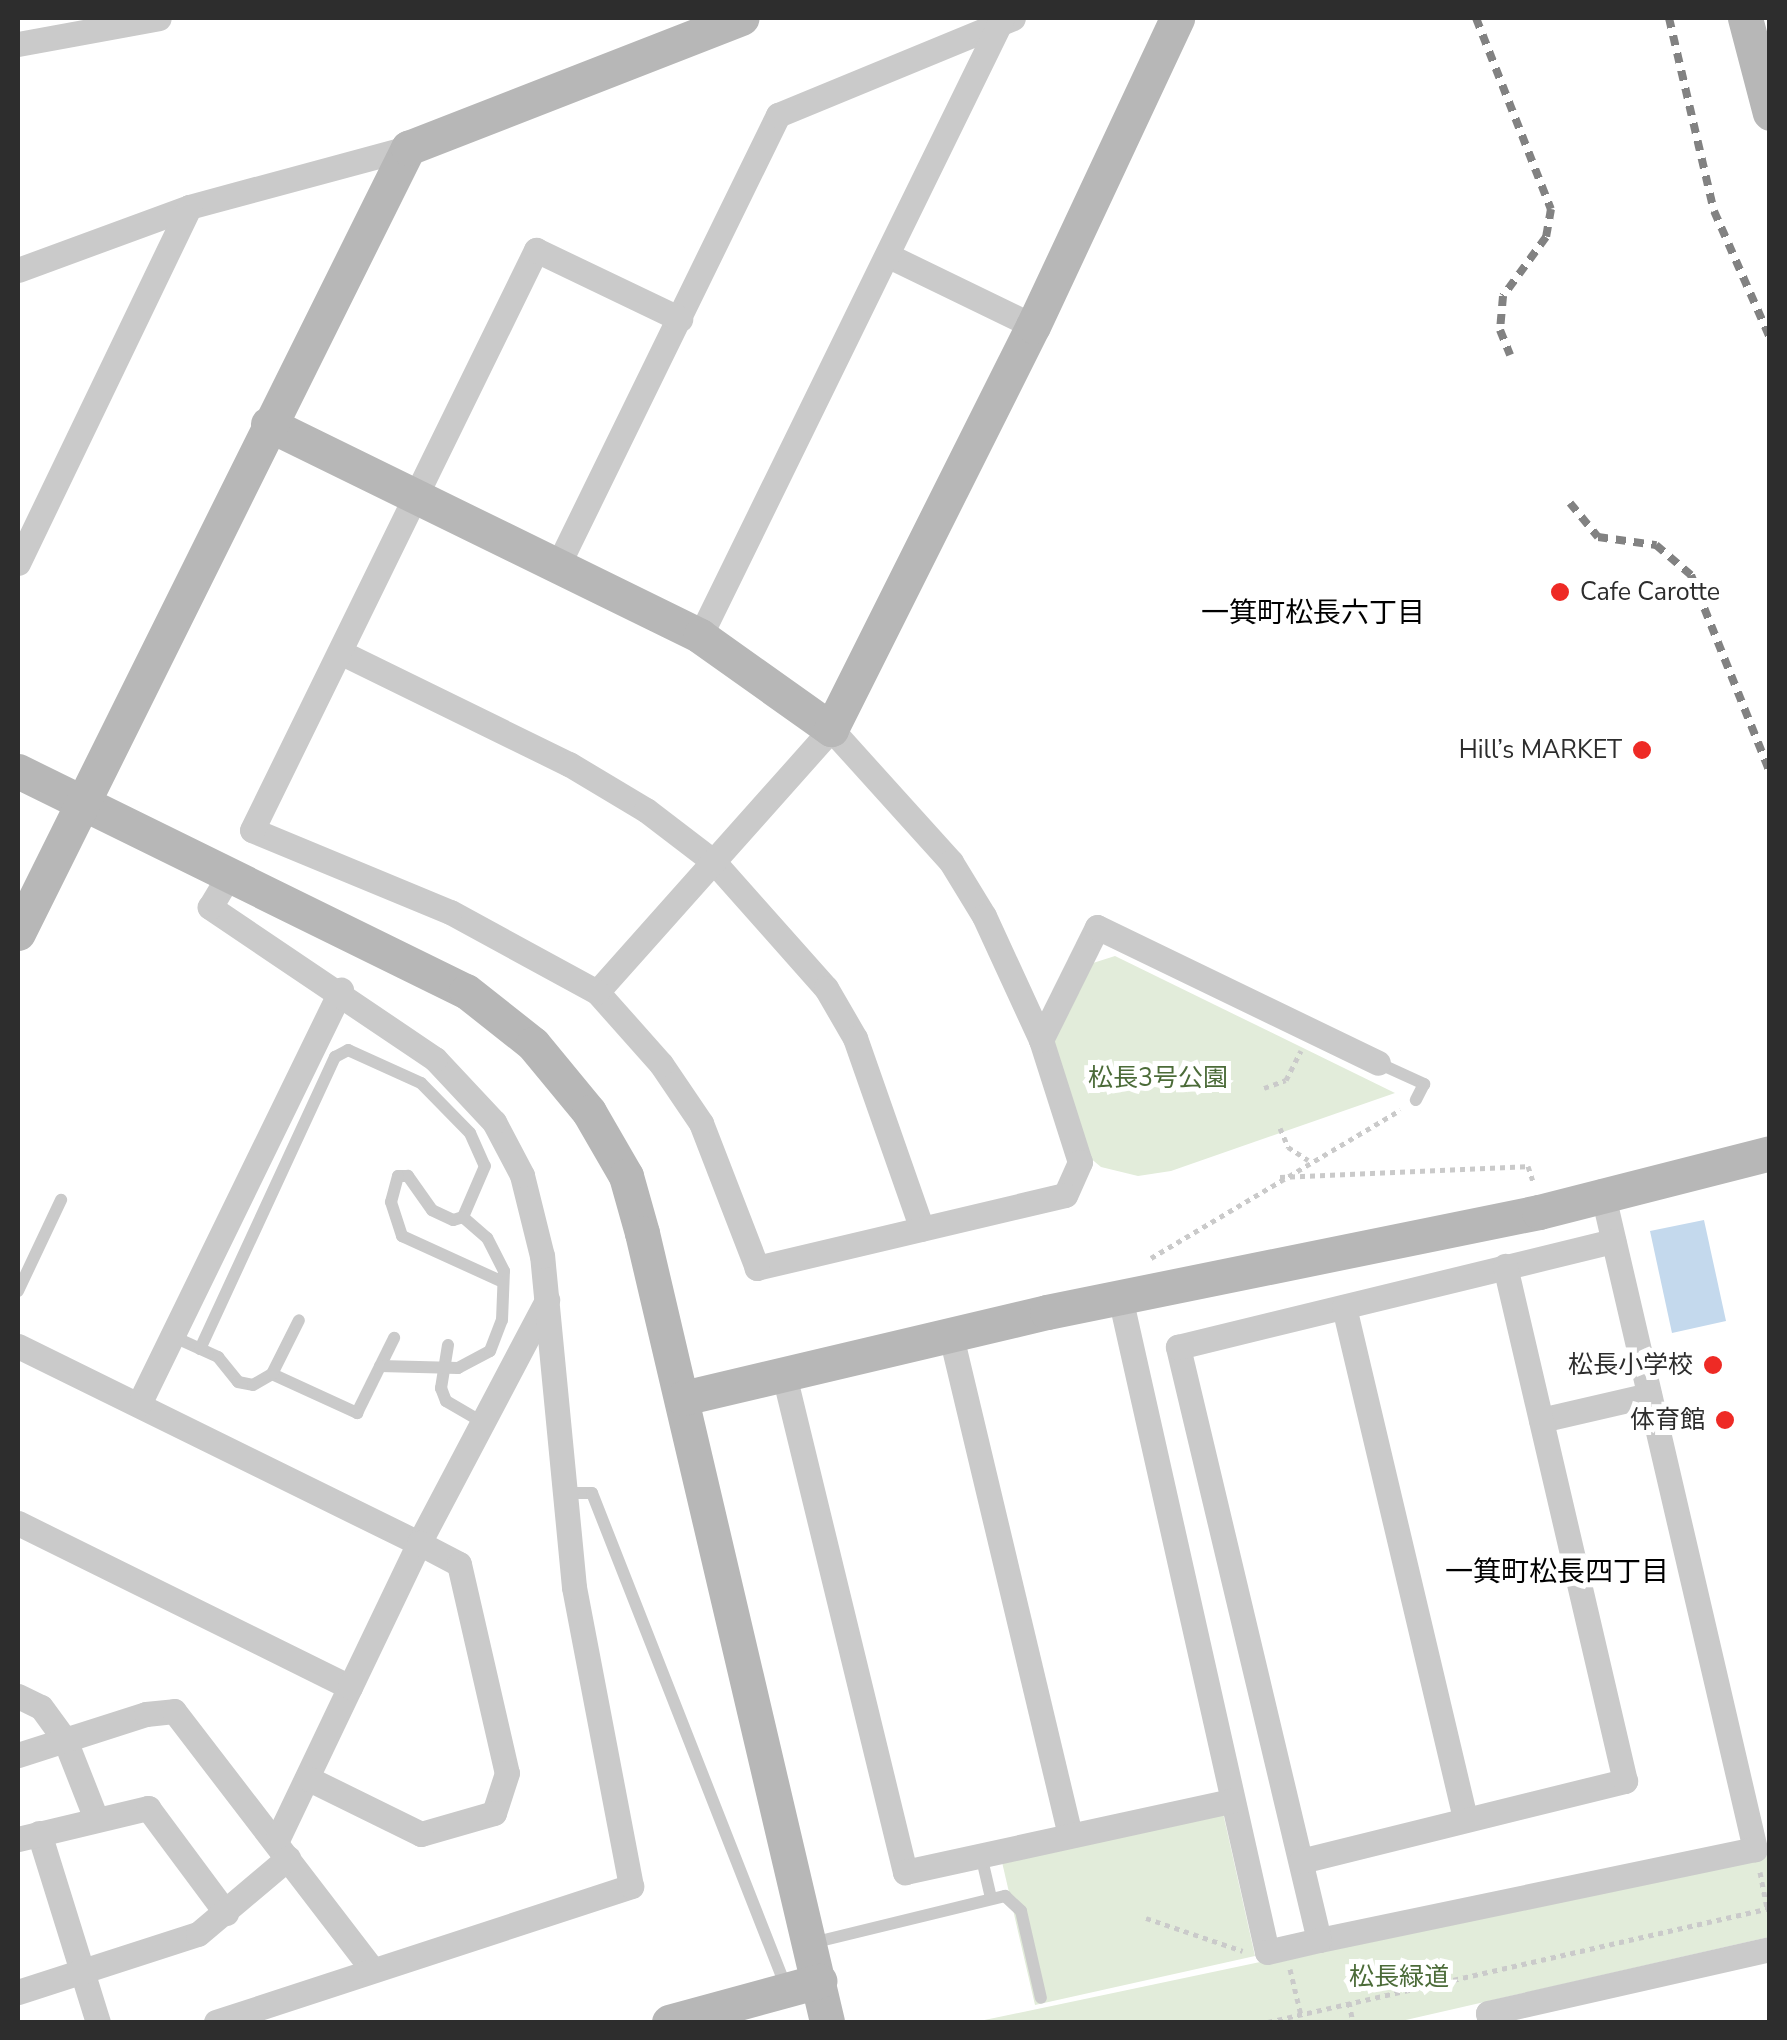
<!DOCTYPE html>
<html>
<head>
<meta charset="utf-8">
<style>
	body { margin:0 }
	#map { position:relative; width:1787px; height:2040px; overflow:hidden; background:#fff; font-family:"Nunito Sans","Noto Sans JP",sans-serif }
	div>[style] { position:absolute }
	.green>* { inset:0; background:#e2ecda }
	.water>* { inset:0; background:#c4d9ed }
	.path>* { height:5px; margin-top:-2.5px; transform-origin:0; background:repeating-linear-gradient(90deg,#cacaca 0 5px,transparent 0 10px) }
	.lane>* { height:12px; margin:-6px; padding:0 6px; transform-origin:6px; border-radius:6px; background:#cacaca }
	.street>* { height:25px; margin:-12.5px; padding:0 12.5px; transform-origin:12.5px; border-radius:12.5px; background:#cacaca }
	.secondary>* { height:35px; margin:-17.5px; padding:0 17.5px; transform-origin:17.5px; border-radius:17.5px; background:#b7b7b7 }
	.rail>* { height:8px; margin-top:-4px; transform-origin:0; background:repeating-linear-gradient(90deg,#828282 0 10px,transparent 0 18px) }
	.dots>* { width:28px; height:28px; translate:-50% -50%; box-sizing:border-box; border:5px solid #fff; border-radius:50% }
	span { translate:-50% -50%; white-space:nowrap; text-align:center; line-height:1.15; -webkit-text-stroke:10px #fff; paint-order:stroke }
	.poi-label { font-size:25px; color:#2d2d2d }
	.left { translate:0 -50%; text-align:left }
	.right { translate:-100% -50%; text-align:right }
	.park-label { font-size:25px; color:#4b6b38 }
	.neighbourhood-label { font-size:28px; color:#000 }
	.frame { position:absolute; inset:0; border:20px solid #2d2d2d; pointer-events:none }
</style>
</head>
<body>
<div id="map">
	<div class="green">
		<div style="clip-path:polygon(1115px 956px,1395px 1093px,1171px 1171px,1138px 1176px,1101px 1167px,1089px 1157px,1053px 1044px,1093px 963px)"></div>
		<div style="clip-path:polygon(1223px 1813px,1255px 1956px,1035px 2005px,1002px 1862px)"></div>
		<div style="clip-path:polygon(1769px 1855px,1769px 1937px,1397px 2022px,975px 2022px)"></div>
	</div>
	<div class="water">
		<div style="clip-path:polygon(1704px 1220px,1726px 1321px,1672px 1333px,1650px 1231px)"></div>
	</div>
	<div class="path">
		<div style="left:1264px;top:1088px;width:23px;rotate:-20deg"></div>
		<div style="left:1286px;top:1080px;width:33px;rotate:-63deg"></div>
		<div style="left:1280px;top:1128px;width:21px;rotate:67deg"></div>
		<div style="left:1288px;top:1147px;width:24px;rotate:33deg"></div>
		<div style="left:1280px;top:1177px;width:248px;rotate:-2.5deg"></div>
		<div style="left:1528px;top:1166px;width:16px;rotate:72deg"></div>
		<div style="left:1151px;top:1258px;width:290px;rotate:-30.7deg"></div>
		<div style="left:1760px;top:1872px;width:37px;rotate:79deg"></div>
		<div style="left:1146px;top:1918px;width:102px;rotate:18.8deg"></div>
		<div style="left:1290px;top:1969px;width:47px;rotate:76.6deg"></div>
		<div style="left:1349px;top:2002px;width:20px;rotate:79deg"></div>
		<div style="left:1268px;top:2022px;width:515px;rotate:-12.79deg"></div>
	</div>
	<div class="lane">
		<div style="left:1378px;top:1063px;width:51px;rotate:24.5deg"></div>
		<div style="left:1424px;top:1084px;width:18px;rotate:117deg"></div>
		<div style="left:18px;top:1291px;width:101px;rotate:-64.7deg"></div>
		<div style="left:172px;top:1336px;width:51px;rotate:24.5deg"></div>
		<div style="left:218px;top:1357px;width:32px;rotate:51deg"></div>
		<div style="left:238px;top:1382px;width:15px;rotate:11deg"></div>
		<div style="left:253px;top:1385px;width:22px;rotate:-30deg"></div>
		<div style="left:272px;top:1374px;width:94px;rotate:24.6deg"></div>
		<div style="left:357px;top:1413px;width:84px;rotate:-63.7deg"></div>
		<div style="left:448px;top:1345px;width:44px;rotate:99.2deg"></div>
		<div style="left:441px;top:1388px;width:14px;rotate:69deg"></div>
		<div style="left:446px;top:1401px;width:42px;rotate:30.3deg"></div>
		<div style="left:200px;top:1349px;width:322px;rotate:-65.2deg"></div>
		<div style="left:335px;top:1057px;width:15px;rotate:-28deg"></div>
		<div style="left:348px;top:1050px;width:80px;rotate:24.3deg"></div>
		<div style="left:421px;top:1083px;width:70px;rotate:45.6deg"></div>
		<div style="left:470px;top:1133px;width:36px;rotate:66deg"></div>
		<div style="left:485px;top:1166px;width:56px;rotate:113.3deg"></div>
		<div style="left:463px;top:1217px;width:10px;rotate:163deg"></div>
		<div style="left:453px;top:1220px;width:23px;rotate:-155deg"></div>
		<div style="left:432px;top:1210px;width:42px;rotate:-125.2deg"></div>
		<div style="left:408px;top:1176px;width:10px;rotate:180deg"></div>
		<div style="left:398px;top:1176px;width:27px;rotate:105deg"></div>
		<div style="left:391px;top:1202px;width:36px;rotate:72deg"></div>
		<div style="left:402px;top:1236px;width:111px;rotate:24.5deg"></div>
		<div style="left:380px;top:1366px;width:78px;rotate:1.5deg"></div>
		<div style="left:458px;top:1368px;width:36px;rotate:-28deg"></div>
		<div style="left:490px;top:1351px;width:33px;rotate:-69deg"></div>
		<div style="left:502px;top:1320px;width:49px;rotate:-87.7deg"></div>
		<div style="left:504px;top:1271px;width:37px;rotate:-117deg"></div>
		<div style="left:487px;top:1238px;width:32px;rotate:-139deg"></div>
		<div style="left:272px;top:1374px;width:60px;rotate:-63.4deg"></div>
		<div style="left:566px;top:1493px;width:26px"></div>
		<div style="left:592px;top:1493px;width:531px;rotate:68.56deg"></div>
		<div style="left:981px;top:1855px;width:44px;rotate:76.9deg"></div>
		<div style="left:812px;top:1943px;width:199px;rotate:-13.7deg"></div>
		<div style="left:1005px;top:1896px;width:22px;rotate:43deg"></div>
		<div style="left:1021px;top:1911px;width:89px;rotate:77.1deg"></div>
	</div>
	<div class="street">
		<div style="left:18px;top:44px;width:143px;rotate:-10.4deg"></div>
		<div style="left:891px;top:257px;width:158px;rotate:25.9deg"></div>
		<div style="left:18px;top:270px;width:182px;rotate:-20.2deg"></div>
		<div style="left:189px;top:207px;width:227px;rotate:-15.1deg"></div>
		<div style="left:18px;top:563px;width:395px;rotate:-64.3deg"></div>
		<div style="left:558px;top:565px;width:501px;rotate:-63.95deg"></div>
		<div style="left:778px;top:115px;width:254px;rotate:-22.4deg"></div>
		<div style="left:700px;top:636px;width:685px;rotate:-63.92deg"></div>
		<div style="left:340px;top:652px;width:255px;rotate:26.1deg"></div>
		<div style="left:569px;top:764px;width:90px;rotate:30.9deg"></div>
		<div style="left:646px;top:810px;width:86px;rotate:37.4deg"></div>
		<div style="left:714px;top:862px;width:169px;rotate:48.4deg"></div>
		<div style="left:826px;top:988px;width:58px;rotate:59.9deg"></div>
		<div style="left:855px;top:1038px;width:202px;rotate:70.7deg"></div>
		<div style="left:597px;top:992px;width:352px;rotate:-48.3deg"></div>
		<div style="left:831px;top:729px;width:179px;rotate:47.9deg"></div>
		<div style="left:951px;top:862px;width:63px;rotate:58.6deg"></div>
		<div style="left:984px;top:916px;width:136px;rotate:65.3deg"></div>
		<div style="left:1041px;top:1040px;width:128px;rotate:72.3deg"></div>
		<div style="left:1080px;top:1162px;width:36px;rotate:114deg"></div>
		<div style="left:1065px;top:1195px;width:317px;rotate:166.7deg"></div>
		<div style="left:757px;top:1268px;width:155px;rotate:-111.1deg"></div>
		<div style="left:701px;top:1123px;width:71px;rotate:-124.1deg"></div>
		<div style="left:661px;top:1064px;width:96px;rotate:-131.6deg"></div>
		<div style="left:597px;top:992px;width:167px;rotate:-151.4deg"></div>
		<div style="left:450px;top:912px;width:214px;rotate:-157.5deg"></div>
		<div style="left:252px;top:830px;width:646px;rotate:-63.91deg"></div>
		<div style="left:536px;top:250px;width:160px;rotate:25.6deg"></div>
		<div style="left:1041px;top:1040px;width:126px;rotate:-63.6deg"></div>
		<div style="left:1097px;top:927px;width:312px;rotate:25.8deg"></div>
		<div style="left:1602px;top:1191px;width:676px;rotate:76.91deg"></div>
		<div style="left:1755px;top:1849px;width:445px;rotate:168.2deg"></div>
		<div style="left:1319px;top:1940px;width:610px;rotate:-103.38deg"></div>
		<div style="left:1178px;top:1347px;width:448px;rotate:-13.7deg"></div>
		<div style="left:1120px;top:1297px;width:671px;rotate:77.35deg"></div>
		<div style="left:1267px;top:1952px;width:53px;rotate:-13deg"></div>
		<div style="left:1344px;top:1307px;width:525px;rotate:76.68deg"></div>
		<div style="left:951px;top:1336px;width:513px;rotate:76.59deg"></div>
		<div style="left:18px;top:1346px;width:447px;rotate:26.2deg"></div>
		<div style="left:419px;top:1543px;width:275px;rotate:-62.2deg"></div>
		<div style="left:784px;top:1375px;width:512px;rotate:76.32deg"></div>
		<div style="left:905px;top:1872px;width:335px;rotate:-12.3deg"></div>
		<div style="left:139px;top:1404px;width:461px;rotate:-64deg"></div>
		<div style="left:1541px;top:1420px;width:111px;rotate:-13deg"></div>
		<div style="left:18px;top:1523px;width:370px;rotate:26.3deg"></div>
		<div style="left:18px;top:1696px;width:25px;rotate:26deg"></div>
		<div style="left:41px;top:1707px;width:41px;rotate:54deg"></div>
		<div style="left:65px;top:1740px;width:82px;rotate:68.5deg"></div>
		<div style="left:18px;top:1755px;width:134px;rotate:-17.8deg"></div>
		<div style="left:146px;top:1714px;width:28px;rotate:-6deg"></div>
		<div style="left:174px;top:1711px;width:325px;rotate:52.5deg"></div>
		<div style="left:39px;top:1833px;width:198px;rotate:72.7deg"></div>
		<div style="left:18px;top:1839px;width:134px;rotate:-13.4deg"></div>
		<div style="left:148px;top:1808px;width:131px;rotate:53.4deg"></div>
		<div style="left:276px;top:1842px;width:172px;rotate:-64.5deg"></div>
		<div style="left:350px;top:1687px;width:160px;rotate:-64.4deg"></div>
		<div style="left:419px;top:1543px;width:45px;rotate:27.7deg"></div>
		<div style="left:459px;top:1564px;width:214px;rotate:77.1deg"></div>
		<div style="left:507px;top:1773px;width:42px;rotate:108deg"></div>
		<div style="left:494px;top:1813px;width:76px;rotate:164deg"></div>
		<div style="left:421px;top:1834px;width:127px;rotate:-153.8deg"></div>
		<div style="left:1301px;top:1861px;width:334px;rotate:-13.9deg"></div>
		<div style="left:1625px;top:1781px;width:529px;rotate:-103.12deg"></div>
		<div style="left:18px;top:1992px;width:189px;rotate:-17.9deg"></div>
		<div style="left:198px;top:1934px;width:118px;rotate:-40.2deg"></div>
		<div style="left:216px;top:2022px;width:437px;rotate:-18.1deg"></div>
		<div style="left:631px;top:1886px;width:304px;rotate:-100.8deg"></div>
		<div style="left:574px;top:1587px;width:333px;rotate:-95.5deg"></div>
		<div style="left:542px;top:1256px;width:83px;rotate:-103.9deg"></div>
		<div style="left:522px;top:1175px;width:60px;rotate:-117.8deg"></div>
		<div style="left:494px;top:1122px;width:86px;rotate:-133.1deg"></div>
		<div style="left:435px;top:1059px;width:272px;rotate:-146deg"></div>
		<div style="left:210px;top:907px;width:37px;rotate:-59deg"></div>
		<div style="left:1490px;top:2022px;width:9px;rotate:-103deg"></div>
		<div style="left:1488px;top:2013px;width:289px;rotate:-12.8deg"></div>
	</div>
	<div class="secondary">
		<div style="left:1745px;top:18px;width:98px;rotate:75.3deg"></div>
		<div style="left:268px;top:424px;width:481px;rotate:26.1deg"></div>
		<div style="left:700px;top:636px;width:161px;rotate:35.4deg"></div>
		<div style="left:831px;top:729px;width:451px;rotate:-63.4deg"></div>
		<div style="left:1033px;top:326px;width:340px;rotate:-64.9deg"></div>
		<div style="left:18px;top:771px;width:499px;rotate:26.2deg"></div>
		<div style="left:466px;top:991px;width:85px;rotate:38.3deg"></div>
		<div style="left:533px;top:1044px;width:88px;rotate:50.5deg"></div>
		<div style="left:589px;top:1112px;width:74px;rotate:60deg"></div>
		<div style="left:626px;top:1176px;width:59px;rotate:74.3deg"></div>
		<div style="left:642px;top:1233px;width:810px;rotate:76.8deg"></div>
		<div style="left:18px;top:933px;width:877px;rotate:-63.58deg"></div>
		<div style="left:408px;top:148px;width:358px;rotate:-21.3deg"></div>
		<div style="left:683px;top:1398px;width:374px;rotate:-13.3deg"></div>
		<div style="left:1047px;top:1312px;width:502px;rotate:-11.49deg"></div>
		<div style="left:1539px;top:1212px;width:238px;rotate:-14.3deg"></div>
		<div style="left:669px;top:2022px;width:156px;rotate:-15.3deg"></div>
	</div>
	<div class="rail">
		<div style="left:1476px;top:18px;width:205px;rotate:68.6deg"></div>
		<div style="left:1551px;top:209px;width:28px;rotate:100deg"></div>
		<div style="left:1546px;top:237px;width:73px;rotate:126.1deg"></div>
		<div style="left:1503px;top:296px;width:34px;rotate:95deg"></div>
		<div style="left:1500px;top:330px;width:27px;rotate:68deg"></div>
		<div style="left:1669px;top:18px;width:198px;rotate:76.9deg"></div>
		<div style="left:1714px;top:211px;width:139px;rotate:66.2deg"></div>
		<div style="left:1570px;top:503px;width:44px;rotate:50.5deg"></div>
		<div style="left:1598px;top:537px;width:59px;rotate:7.9deg"></div>
		<div style="left:1656px;top:545px;width:46px;rotate:40.6deg"></div>
		<div style="left:1691px;top:575px;width:213px;rotate:68.2deg"></div>
	</div>
	<div class="dots">
		<div style="left:1560px;top:592px;background:#ee2a25"></div>
		<div style="left:1642px;top:750px;background:#ee2a25"></div>
		<div style="left:1713px;top:1365px;background:#ee2a25"></div>
		<div style="left:1725px;top:1420px;background:#ee2a25"></div>
	</div>
	<div class="poi-label">
		<span class="left" style="left:1580px;top:592px">Cafe Carotte</span>
		<span class="right" style="left:1622px;top:750px">Hill’s MARKET</span>
		<span class="right" style="left:1693px;top:1365px">松長小学校</span>
		<span class="right" style="left:1705px;top:1420px">体育館</span>
	</div>
	<div class="park-label">
		<span style="left:1158px;top:1078px">松長3号公園</span>
		<span style="left:1399px;top:1977px">松長緑道</span>
	</div>
	<div class="neighbourhood-label">
		<span style="left:1313px;top:613px">一箕町松長六丁目</span>
		<span style="left:1557px;top:1572px">一箕町松長四丁目</span>
	</div>
	<div class="frame"></div>
</div>
</body>
</html>
